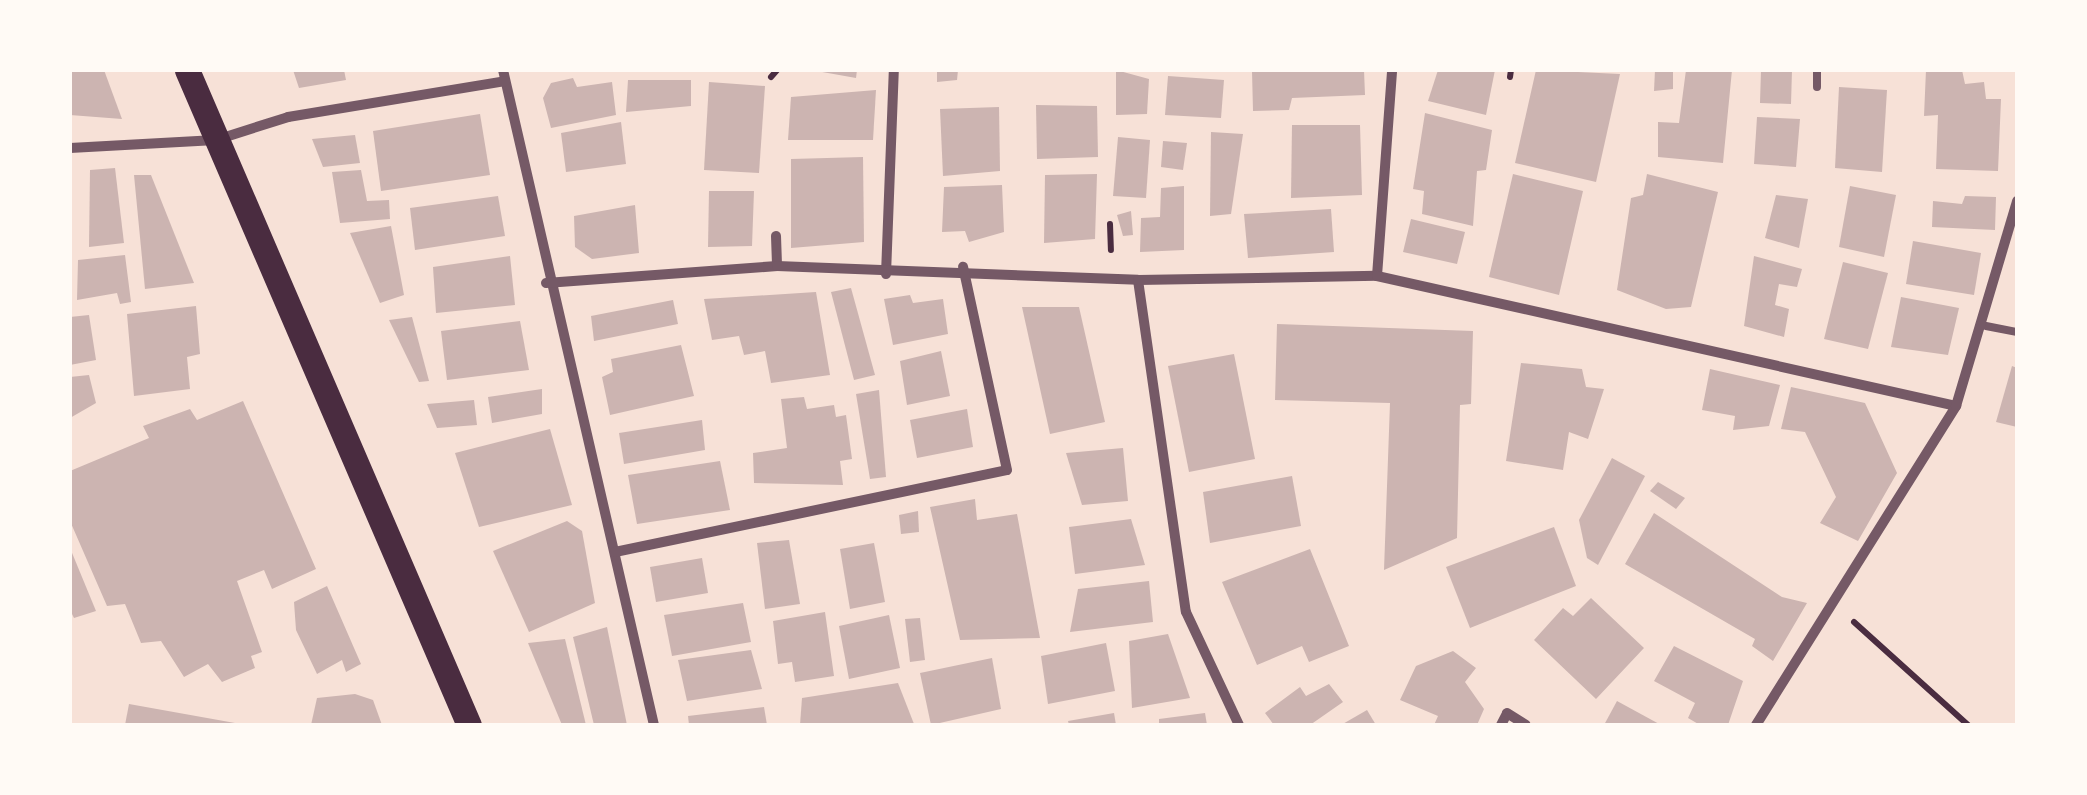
<!DOCTYPE html>
<html>
<head>
<meta charset="utf-8">
<style>
	body { margin:0 }
	#map { position:relative; width:2087px; height:795px; overflow:hidden; background:#f7e1d7; font-family:Quicksand,sans-serif }
	div>[style] { position:absolute }
	.building>* { inset:0; background:#ccb4b1 }
	.path>* { height:6px; margin:-3px; padding:0 3px; transform-origin:3px; border-radius:3px; background:#4a2c40 }
	.service>* { height:8px; margin:-4px; padding:0 4px; transform-origin:4px; border-radius:4px; background:#755966 }
	.minor>* { height:10px; margin:-5px; padding:0 5px; transform-origin:5px; border-radius:5px; background:#755966 }
	.primary>* { height:25px; margin:-12.5px; padding:0 12.5px; transform-origin:12.5px; border-radius:12.5px; background:#4a2c40 }
	span { translate:-50% -50%; white-space:nowrap; text-align:center; line-height:1.15; -webkit-text-stroke:8px #fffaf5; paint-order:stroke }
	.frame { position:absolute; inset:0; border:72px solid #fffaf5; pointer-events:none }
</style>
</head>
<body>
<div id="map">
	<div class="building">
		<div style="clip-path:polygon(70px 70px,104px 70px,122px 119px,70px 115px)"></div>
		<div style="clip-path:polygon(293px 70px,344px 70px,346px 80px,299px 88px)"></div>
		<div style="clip-path:polygon(811px 70px,857px 70px,856px 78px)"></div>
		<div style="clip-path:polygon(937px 70px,958px 70px,957px 80px,937px 82px)"></div>
		<div style="clip-path:polygon(1116px 70px,1149px 79px,1147px 114px,1116px 115px)"></div>
		<div style="clip-path:polygon(1338px 70px,1364px 70px,1365px 95px,1292px 98px,1289px 110px,1253px 111px,1252px 71px)"></div>
		<div style="clip-path:polygon(1438px 70px,1495px 70px,1486px 115px,1428px 101px)"></div>
		<div style="clip-path:polygon(1536px 70px,1620px 74px,1596px 182px,1515px 163px)"></div>
		<div style="clip-path:polygon(1655px 70px,1673px 70px,1673px 89px,1654px 91px)"></div>
		<div style="clip-path:polygon(1686px 70px,1732px 70px,1723px 163px,1658px 157px,1658px 122px,1679px 123px)"></div>
		<div style="clip-path:polygon(1761px 70px,1792px 70px,1791px 104px,1760px 103px)"></div>
		<div style="clip-path:polygon(1926px 70px,1962px 70px,1965px 84px,1984px 82px,1986px 99px,2001px 99px,1998px 171px,1936px 169px,1938px 115px,1924px 116px)"></div>
		<div style="clip-path:polygon(1168px 76px,1224px 80px,1221px 118px,1165px 115px)"></div>
		<div style="clip-path:polygon(573px 78px,577px 87px,612px 82px,616px 115px,551px 128px,543px 98px,551px 83px)"></div>
		<div style="clip-path:polygon(628px 80px,691px 80px,691px 106px,626px 112px)"></div>
		<div style="clip-path:polygon(709px 82px,765px 86px,759px 173px,704px 170px)"></div>
		<div style="clip-path:polygon(1839px 87px,1887px 90px,1882px 172px,1835px 168px)"></div>
		<div style="clip-path:polygon(876px 90px,873px 140px,788px 140px,791px 97px)"></div>
		<div style="clip-path:polygon(1036px 105px,1097px 106px,1098px 157px,1037px 159px)"></div>
		<div style="clip-path:polygon(999px 107px,1000px 171px,943px 176px,940px 109px)"></div>
		<div style="clip-path:polygon(1425px 113px,1492px 130px,1486px 170px,1477px 171px,1473px 226px,1422px 214px,1424px 191px,1413px 189px)"></div>
		<div style="clip-path:polygon(480px 114px,490px 175px,381px 191px,373px 131px)"></div>
		<div style="clip-path:polygon(1757px 117px,1800px 119px,1796px 167px,1754px 164px)"></div>
		<div style="clip-path:polygon(621px 122px,626px 164px,566px 172px,561px 133px)"></div>
		<div style="clip-path:polygon(1292px 125px,1360px 125px,1362px 195px,1291px 198px)"></div>
		<div style="clip-path:polygon(1211px 132px,1243px 134px,1231px 214px,1210px 216px)"></div>
		<div style="clip-path:polygon(355px 135px,360px 163px,323px 167px,312px 139px)"></div>
		<div style="clip-path:polygon(1118px 137px,1150px 140px,1146px 198px,1113px 196px)"></div>
		<div style="clip-path:polygon(1163px 141px,1187px 143px,1183px 170px,1161px 167px)"></div>
		<div style="clip-path:polygon(863px 157px,864px 242px,791px 248px,791px 159px)"></div>
		<div style="clip-path:polygon(115px 168px,124px 243px,89px 247px,90px 170px)"></div>
		<div style="clip-path:polygon(361px 170px,367px 201px,389px 200px,390px 219px,340px 223px,332px 172px)"></div>
		<div style="clip-path:polygon(1097px 174px,1095px 239px,1044px 243px,1045px 175px)"></div>
		<div style="clip-path:polygon(1513px 174px,1583px 191px,1559px 295px,1489px 277px)"></div>
		<div style="clip-path:polygon(1647px 174px,1718px 192px,1691px 307px,1666px 309px,1617px 290px,1631px 198px,1643px 195px)"></div>
		<div style="clip-path:polygon(134px 175px,151px 175px,194px 283px,145px 289px)"></div>
		<div style="clip-path:polygon(1002px 185px,1004px 232px,969px 242px,965px 231px,942px 232px,944px 187px)"></div>
		<div style="clip-path:polygon(1184px 186px,1184px 250px,1140px 252px,1141px 218px,1160px 217px,1161px 188px)"></div>
		<div style="clip-path:polygon(1850px 186px,1896px 195px,1884px 257px,1839px 247px)"></div>
		<div style="clip-path:polygon(709px 191px,754px 191px,752px 246px,708px 247px)"></div>
		<div style="clip-path:polygon(1776px 195px,1808px 199px,1799px 248px,1765px 238px)"></div>
		<div style="clip-path:polygon(498px 196px,505px 236px,415px 250px,410px 208px)"></div>
		<div style="clip-path:polygon(1965px 196px,1996px 197px,1995px 230px,1932px 227px,1933px 201px,1962px 204px)"></div>
		<div style="clip-path:polygon(635px 205px,639px 253px,592px 259px,575px 247px,574px 216px)"></div>
		<div style="clip-path:polygon(1331px 209px,1334px 252px,1248px 258px,1244px 214px)"></div>
		<div style="clip-path:polygon(1131px 211px,1133px 235px,1123px 236px,1117px 215px)"></div>
		<div style="clip-path:polygon(1411px 219px,1465px 232px,1457px 264px,1403px 252px)"></div>
		<div style="clip-path:polygon(391px 226px,404px 295px,380px 303px,350px 233px)"></div>
		<div style="clip-path:polygon(1913px 241px,1981px 253px,1974px 295px,1906px 284px)"></div>
		<div style="clip-path:polygon(125px 255px,131px 302px,120px 304px,117px 293px,77px 300px,78px 260px)"></div>
		<div style="clip-path:polygon(510px 256px,515px 305px,436px 313px,433px 267px)"></div>
		<div style="clip-path:polygon(1754px 256px,1802px 269px,1797px 287px,1779px 284px,1775px 305px,1789px 309px,1784px 337px,1744px 326px)"></div>
		<div style="clip-path:polygon(1843px 262px,1888px 273px,1868px 349px,1824px 339px)"></div>
		<div style="clip-path:polygon(851px 288px,875px 375px,854px 380px,831px 292px)"></div>
		<div style="clip-path:polygon(816px 292px,830px 375px,771px 383px,765px 351px,744px 355px,739px 336px,712px 340px,704px 299px)"></div>
		<div style="clip-path:polygon(910px 295px,913px 303px,943px 299px,948px 334px,893px 345px,884px 299px)"></div>
		<div style="clip-path:polygon(1901px 297px,1959px 308px,1948px 355px,1891px 347px)"></div>
		<div style="clip-path:polygon(673px 300px,678px 324px,594px 341px,591px 316px)"></div>
		<div style="clip-path:polygon(196px 306px,200px 354px,187px 357px,190px 389px,134px 396px,127px 314px)"></div>
		<div style="clip-path:polygon(1022px 307px,1079px 307px,1105px 422px,1050px 434px)"></div>
		<div style="clip-path:polygon(89px 315px,96px 360px,70px 365px,70px 317px)"></div>
		<div style="clip-path:polygon(412px 317px,429px 381px,419px 382px,389px 320px)"></div>
		<div style="clip-path:polygon(520px 321px,529px 370px,447px 380px,441px 331px)"></div>
		<div style="clip-path:polygon(1277px 324px,1473px 331px,1471px 404px,1460px 405px,1457px 538px,1384px 570px,1390px 403px,1275px 400px)"></div>
		<div style="clip-path:polygon(681px 345px,694px 396px,610px 415px,602px 377px,613px 372px,611px 359px)"></div>
		<div style="clip-path:polygon(941px 351px,950px 396px,907px 405px,900px 361px)"></div>
		<div style="clip-path:polygon(1234px 354px,1255px 459px,1189px 472px,1168px 366px)"></div>
		<div style="clip-path:polygon(1521px 363px,1582px 369px,1586px 387px,1604px 389px,1588px 439px,1569px 432px,1563px 470px,1506px 461px)"></div>
		<div style="clip-path:polygon(2012px 366px,2017px 368px,2017px 427px,1996px 422px)"></div>
		<div style="clip-path:polygon(1710px 369px,1780px 385px,1769px 426px,1733px 430px,1735px 416px,1702px 410px)"></div>
		<div style="clip-path:polygon(89px 375px,96px 403px,70px 418px,70px 377px)"></div>
		<div style="clip-path:polygon(1791px 387px,1865px 403px,1897px 473px,1858px 541px,1820px 523px,1836px 497px,1805px 432px,1781px 429px)"></div>
		<div style="clip-path:polygon(542px 389px,542px 414px,492px 423px,488px 397px)"></div>
		<div style="clip-path:polygon(879px 390px,886px 477px,870px 479px,856px 394px)"></div>
		<div style="clip-path:polygon(804px 397px,807px 409px,834px 405px,836px 417px,846px 415px,852px 459px,840px 461px,843px 485px,754px 483px,753px 453px,787px 448px,781px 399px)"></div>
		<div style="clip-path:polygon(474px 400px,477px 425px,437px 428px,427px 404px)"></div>
		<div style="clip-path:polygon(243px 401px,316px 569px,272px 589px,264px 570px,237px 581px,262px 652px,251px 656px,255px 668px,222px 682px,208px 664px,184px 677px,161px 641px,141px 643px,125px 604px,107px 606px,70px 521px,70px 471px,149px 438px,143px 426px,190px 409px,197px 420px)"></div>
		<div style="clip-path:polygon(967px 409px,973px 447px,917px 458px,910px 420px)"></div>
		<div style="clip-path:polygon(702px 420px,705px 450px,624px 464px,619px 433px)"></div>
		<div style="clip-path:polygon(550px 429px,572px 505px,479px 527px,455px 453px)"></div>
		<div style="clip-path:polygon(1123px 448px,1128px 501px,1082px 505px,1066px 453px)"></div>
		<div style="clip-path:polygon(1612px 458px,1645px 476px,1598px 565px,1587px 558px,1579px 520px)"></div>
		<div style="clip-path:polygon(720px 461px,730px 510px,637px 524px,628px 475px)"></div>
		<div style="clip-path:polygon(1292px 476px,1301px 526px,1210px 543px,1203px 492px)"></div>
		<div style="clip-path:polygon(1658px 482px,1685px 498px,1676px 509px,1650px 491px)"></div>
		<div style="clip-path:polygon(975px 499px,977px 520px,1017px 514px,1040px 638px,960px 640px,930px 507px)"></div>
		<div style="clip-path:polygon(918px 511px,919px 532px,901px 534px,899px 515px)"></div>
		<div style="clip-path:polygon(1654px 513px,1782px 597px,1807px 603px,1773px 661px,1752px 646px,1755px 639px,1625px 564px)"></div>
		<div style="clip-path:polygon(1131px 519px,1145px 565px,1075px 574px,1069px 527px)"></div>
		<div style="clip-path:polygon(567px 521px,582px 531px,595px 603px,529px 632px,493px 551px)"></div>
		<div style="clip-path:polygon(1554px 527px,1576px 586px,1470px 628px,1446px 567px)"></div>
		<div style="clip-path:polygon(789px 540px,800px 604px,765px 609px,757px 543px)"></div>
		<div style="clip-path:polygon(874px 543px,885px 602px,850px 609px,840px 549px)"></div>
		<div style="clip-path:polygon(70px 548px,96px 611px,74px 618px,70px 610px)"></div>
		<div style="clip-path:polygon(1310px 549px,1349px 646px,1309px 662px,1302px 646px,1257px 665px,1222px 582px)"></div>
		<div style="clip-path:polygon(702px 558px,708px 593px,656px 602px,650px 567px)"></div>
		<div style="clip-path:polygon(1149px 581px,1153px 622px,1070px 632px,1078px 589px)"></div>
		<div style="clip-path:polygon(327px 586px,361px 664px,346px 672px,342px 660px,317px 674px,296px 630px,294px 602px)"></div>
		<div style="clip-path:polygon(1591px 598px,1644px 648px,1596px 699px,1534px 640px,1563px 608px,1573px 616px)"></div>
		<div style="clip-path:polygon(743px 603px,751px 642px,672px 656px,664px 615px)"></div>
		<div style="clip-path:polygon(825px 612px,834px 676px,795px 682px,792px 662px,778px 664px,773px 621px)"></div>
		<div style="clip-path:polygon(889px 615px,900px 668px,849px 679px,839px 626px)"></div>
		<div style="clip-path:polygon(920px 618px,925px 660px,910px 662px,905px 619px)"></div>
		<div style="clip-path:polygon(607px 627px,627px 725px,594px 725px,573px 637px)"></div>
		<div style="clip-path:polygon(1168px 634px,1190px 698px,1132px 708px,1129px 641px)"></div>
		<div style="clip-path:polygon(565px 639px,586px 725px,562px 725px,528px 643px)"></div>
		<div style="clip-path:polygon(1106px 643px,1115px 691px,1048px 704px,1041px 656px)"></div>
		<div style="clip-path:polygon(1674px 646px,1743px 681px,1728px 725px,1700px 725px,1688px 718px,1695px 703px,1654px 681px)"></div>
		<div style="clip-path:polygon(751px 650px,762px 689px,687px 701px,678px 660px)"></div>
		<div style="clip-path:polygon(1453px 651px,1476px 668px,1465px 682px,1484px 709px,1477px 725px,1434px 725px,1438px 716px,1400px 700px,1416px 666px)"></div>
		<div style="clip-path:polygon(992px 658px,1001px 709px,931px 725px,920px 673px)"></div>
		<div style="clip-path:polygon(898px 683px,914px 724px,800px 725px,802px 698px)"></div>
		<div style="clip-path:polygon(1329px 684px,1343px 702px,1310px 725px,1274px 725px,1265px 713px,1300px 687px,1306px 696px)"></div>
		<div style="clip-path:polygon(355px 694px,373px 700px,382px 725px,311px 725px,317px 698px)"></div>
		<div style="clip-path:polygon(1617px 701px,1661px 725px,1604px 725px)"></div>
		<div style="clip-path:polygon(129px 704px,235px 723px,235px 725px,125px 725px)"></div>
		<div style="clip-path:polygon(764px 707px,767px 725px,689px 725px,688px 716px)"></div>
		<div style="clip-path:polygon(1367px 710px,1376px 725px,1341px 725px)"></div>
		<div style="clip-path:polygon(1114px 713px,1116px 725px,1069px 725px,1068px 721px)"></div>
		<div style="clip-path:polygon(1205px 713px,1207px 725px,1159px 725px,1159px 719px)"></div>
	</div>
	<div class="path">
		<div style="left:771px;top:77px;width:9px;rotate:-49deg"></div>
		<div style="left:1510px;top:77px;width:7px;rotate:-82deg"></div>
		<div style="left:1110px;top:224px;width:26px;rotate:88deg"></div>
		<div style="left:1854px;top:622px;width:154px;rotate:42.1deg"></div>
	</div>
	<div class="service">
		<div style="left:1817px;top:87px;width:17px;rotate:-90deg"></div>
		<div style="left:1986px;top:326px;width:32px;rotate:11deg"></div>
	</div>
	<div class="minor">
		<div style="left:503px;top:70px;width:672px;rotate:77.02deg"></div>
		<div style="left:70px;top:148px;width:146px;rotate:-3.1deg"></div>
		<div style="left:216px;top:140px;width:76px;rotate:-17.7deg"></div>
		<div style="left:288px;top:117px;width:220px;rotate:-9.4deg"></div>
		<div style="left:776px;top:236px;width:30px;rotate:88deg"></div>
		<div style="left:886px;top:274px;width:204px;rotate:-87.8deg"></div>
		<div style="left:1377px;top:276px;width:207px;rotate:-85.8deg"></div>
		<div style="left:1138px;top:280px;width:335px;rotate:81.8deg"></div>
		<div style="left:1186px;top:612px;width:125px;rotate:64.9deg"></div>
		<div style="left:546px;top:283px;width:232px;rotate:-4.2deg"></div>
		<div style="left:777px;top:266px;width:361px;rotate:2.2deg"></div>
		<div style="left:1138px;top:280px;width:239px;rotate:-1deg"></div>
		<div style="left:1377px;top:276px;width:593px;rotate:12.65deg"></div>
		<div style="left:615px;top:552px;width:400px;rotate:-11.8deg"></div>
		<div style="left:1007px;top:470px;width:208px;rotate:-102.2deg"></div>
		<div style="left:1501px;top:725px;width:13px;rotate:-63deg"></div>
		<div style="left:1507px;top:713px;width:22px;rotate:32deg"></div>
		<div style="left:1756px;top:725px;width:377px;rotate:-57.9deg"></div>
		<div style="left:1956px;top:406px;width:214px;rotate:-73.4deg"></div>
	</div>
	<div class="primary">
		<div style="left:187px;top:70px;width:713px;rotate:66.71deg"></div>
	</div>
	<div class="frame"></div>
</div>
</body>
</html>
